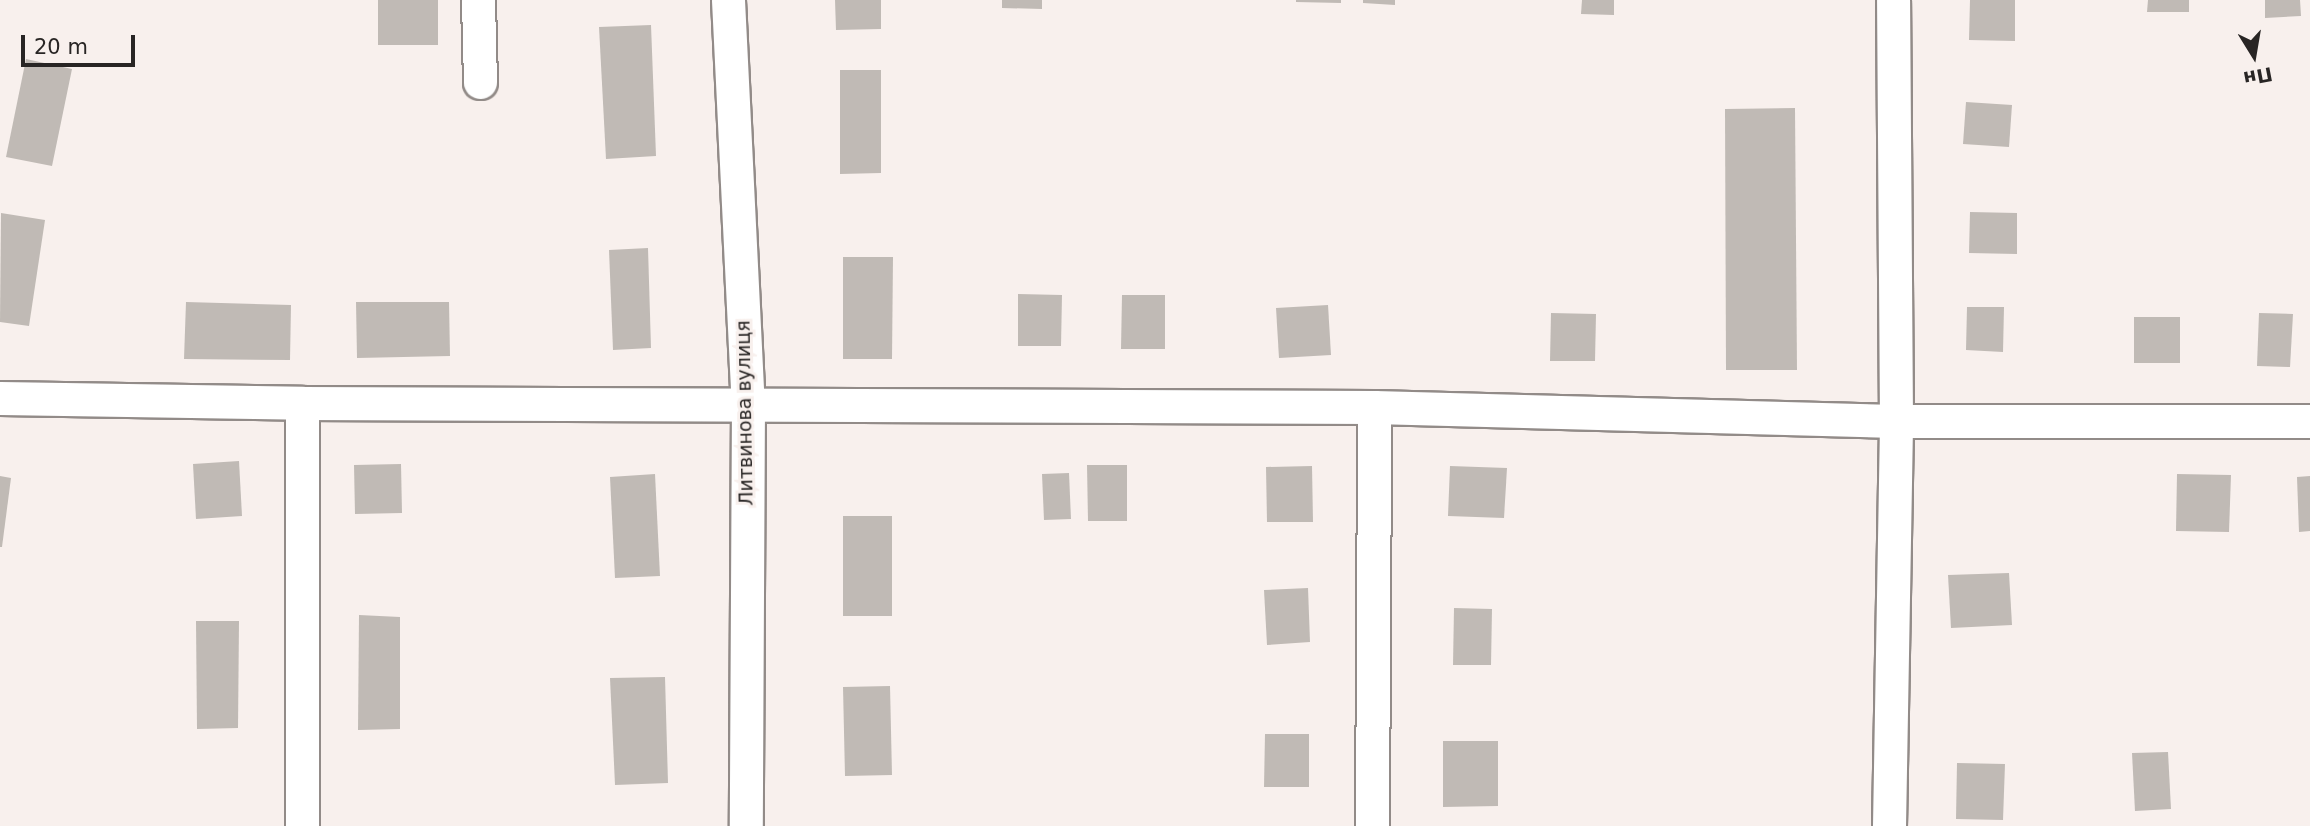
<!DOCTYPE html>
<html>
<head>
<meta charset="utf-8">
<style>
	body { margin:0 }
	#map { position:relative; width:2310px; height:826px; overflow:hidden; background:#f8f0ed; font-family:"DejaVu Sans",sans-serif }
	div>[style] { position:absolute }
	.building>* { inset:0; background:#c0bab5 }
	.roads { filter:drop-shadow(2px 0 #928b88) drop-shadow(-2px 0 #928b88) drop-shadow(0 2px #928b88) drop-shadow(0 -2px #928b88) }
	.street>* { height:33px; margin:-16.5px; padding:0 16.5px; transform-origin:16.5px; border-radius:16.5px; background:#fff }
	span { translate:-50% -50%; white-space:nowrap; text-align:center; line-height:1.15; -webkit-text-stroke:6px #f8f0ed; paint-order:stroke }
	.street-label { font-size:19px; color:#282524 }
	.north { position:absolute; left:2219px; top:21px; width:70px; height:70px; -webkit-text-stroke:5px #f8f0ed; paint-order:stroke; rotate:169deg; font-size:19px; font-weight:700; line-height:28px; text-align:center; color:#282524 }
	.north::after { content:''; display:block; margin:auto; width:24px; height:32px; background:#282524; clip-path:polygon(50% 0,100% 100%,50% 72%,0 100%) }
	.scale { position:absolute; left:21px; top:35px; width:114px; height:32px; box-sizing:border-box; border:4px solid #282524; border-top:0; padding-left:9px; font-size:21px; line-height:24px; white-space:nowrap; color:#282524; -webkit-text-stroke:5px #f8f0ed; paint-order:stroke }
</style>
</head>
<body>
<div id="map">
	<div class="building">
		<div style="clip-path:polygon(378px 0,438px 0,438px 45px,378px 45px)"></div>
		<div style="clip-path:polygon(835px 0,881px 0,881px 29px,836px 30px)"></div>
		<div style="clip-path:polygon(1002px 0,1042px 0,1042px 9px,1002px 8px)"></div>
		<div style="clip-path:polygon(1296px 0,1341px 0,1341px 3px,1296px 2px)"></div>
		<div style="clip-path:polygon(1363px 0,1395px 0,1395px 5px,1363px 3px)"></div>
		<div style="clip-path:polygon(1582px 0,1614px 0,1614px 15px,1581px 14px)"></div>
		<div style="clip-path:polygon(1970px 0,2015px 0,2015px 41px,1969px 40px)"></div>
		<div style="clip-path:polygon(2148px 0,2189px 0,2189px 12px,2147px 12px)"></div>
		<div style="clip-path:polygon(2265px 0,2300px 0,2301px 16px,2265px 18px)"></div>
		<div style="clip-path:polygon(651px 25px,656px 156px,606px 159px,599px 27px)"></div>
		<div style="clip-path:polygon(26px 59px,72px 69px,52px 166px,6px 157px)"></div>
		<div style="clip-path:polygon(840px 70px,881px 70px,881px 173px,840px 174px)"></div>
		<div style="clip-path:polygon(1966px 102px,2012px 105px,2009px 147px,1963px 144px)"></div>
		<div style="clip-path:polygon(1795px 108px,1797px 370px,1726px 370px,1725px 109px)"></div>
		<div style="clip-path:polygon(1970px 212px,2017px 213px,2017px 254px,1969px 253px)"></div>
		<div style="clip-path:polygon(1px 213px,45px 220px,29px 326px,0 322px)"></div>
		<div style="clip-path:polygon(648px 248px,651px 348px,613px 350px,609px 250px)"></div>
		<div style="clip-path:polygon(843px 257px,893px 257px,892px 359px,843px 359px)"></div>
		<div style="clip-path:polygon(1018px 294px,1062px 295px,1061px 346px,1018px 346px)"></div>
		<div style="clip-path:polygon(1122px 295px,1165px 295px,1165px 349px,1121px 349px)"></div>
		<div style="clip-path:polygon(186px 302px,291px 305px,290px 360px,184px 359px)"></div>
		<div style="clip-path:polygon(356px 302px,449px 302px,450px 356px,357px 358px)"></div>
		<div style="clip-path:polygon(1328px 305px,1331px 355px,1279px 358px,1276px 308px)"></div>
		<div style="clip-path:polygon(1967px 307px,2004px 307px,2003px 352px,1966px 350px)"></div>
		<div style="clip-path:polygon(1551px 313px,1596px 314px,1595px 361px,1550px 361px)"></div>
		<div style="clip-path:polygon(2259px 313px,2293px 314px,2290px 367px,2257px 366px)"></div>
		<div style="clip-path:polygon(2134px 317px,2180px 317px,2180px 363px,2134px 363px)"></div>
		<div style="clip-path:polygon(239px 461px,242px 516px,196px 519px,193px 464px)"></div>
		<div style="clip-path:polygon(401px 464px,402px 513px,355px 514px,354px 465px)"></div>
		<div style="clip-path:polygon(1087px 465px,1127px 465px,1127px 521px,1088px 521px)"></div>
		<div style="clip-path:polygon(1312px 466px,1313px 522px,1267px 522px,1266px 467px)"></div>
		<div style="clip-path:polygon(1450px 466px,1507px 468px,1504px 518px,1448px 516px)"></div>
		<div style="clip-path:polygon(1069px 473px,1071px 519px,1044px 520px,1042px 474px)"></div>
		<div style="clip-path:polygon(655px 474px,660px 576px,615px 578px,610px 477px)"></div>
		<div style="clip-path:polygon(2177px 474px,2231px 475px,2229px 532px,2176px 531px)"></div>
		<div style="clip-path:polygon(0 476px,11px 478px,2px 547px,0 547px)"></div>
		<div style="clip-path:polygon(2310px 476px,2310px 531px,2299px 532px,2297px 477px)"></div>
		<div style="clip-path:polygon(843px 516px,892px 516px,892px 616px,843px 616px)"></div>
		<div style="clip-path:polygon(2009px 573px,2012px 625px,1951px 628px,1948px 575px)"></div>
		<div style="clip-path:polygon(1308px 588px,1310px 642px,1267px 645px,1264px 590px)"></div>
		<div style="clip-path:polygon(1454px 608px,1492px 609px,1491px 665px,1453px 665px)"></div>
		<div style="clip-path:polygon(359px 615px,400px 617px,400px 729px,358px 730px)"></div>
		<div style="clip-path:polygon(196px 621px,239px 621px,238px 728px,197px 729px)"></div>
		<div style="clip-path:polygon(665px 677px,668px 783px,615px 785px,610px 678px)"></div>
		<div style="clip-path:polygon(890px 686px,892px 775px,845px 776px,843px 687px)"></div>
		<div style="clip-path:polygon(1265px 734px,1309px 734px,1309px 787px,1264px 787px)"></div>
		<div style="clip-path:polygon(1443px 741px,1498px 741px,1498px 806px,1443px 807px)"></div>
		<div style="clip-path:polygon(2168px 752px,2171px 809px,2135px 811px,2132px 753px)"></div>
		<div style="clip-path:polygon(1957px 763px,2005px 764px,2003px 820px,1956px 819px)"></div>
	</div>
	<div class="roads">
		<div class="street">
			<div style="left:478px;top:0;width:82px;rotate:88.6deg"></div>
			<div style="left:728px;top:0;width:403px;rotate:87.2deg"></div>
			<div style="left:748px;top:403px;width:423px;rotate:90.3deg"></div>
			<div style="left:0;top:398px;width:302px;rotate:0.9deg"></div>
			<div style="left:302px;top:403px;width:1072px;rotate:0.21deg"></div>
			<div style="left:1374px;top:407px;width:522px;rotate:1.54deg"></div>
			<div style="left:1896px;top:421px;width:414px"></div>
			<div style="left:302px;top:826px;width:423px;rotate:-90deg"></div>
			<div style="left:1372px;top:826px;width:419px;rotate:-89.7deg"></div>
			<div style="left:1889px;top:826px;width:405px;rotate:-89deg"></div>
			<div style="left:1896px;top:421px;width:421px;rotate:-90.4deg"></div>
		</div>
	</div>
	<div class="street-label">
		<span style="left:745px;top:413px;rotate:-91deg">Литвинова вулиця</span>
	</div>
	<div class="north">Пн</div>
	<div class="scale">20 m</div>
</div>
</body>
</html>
